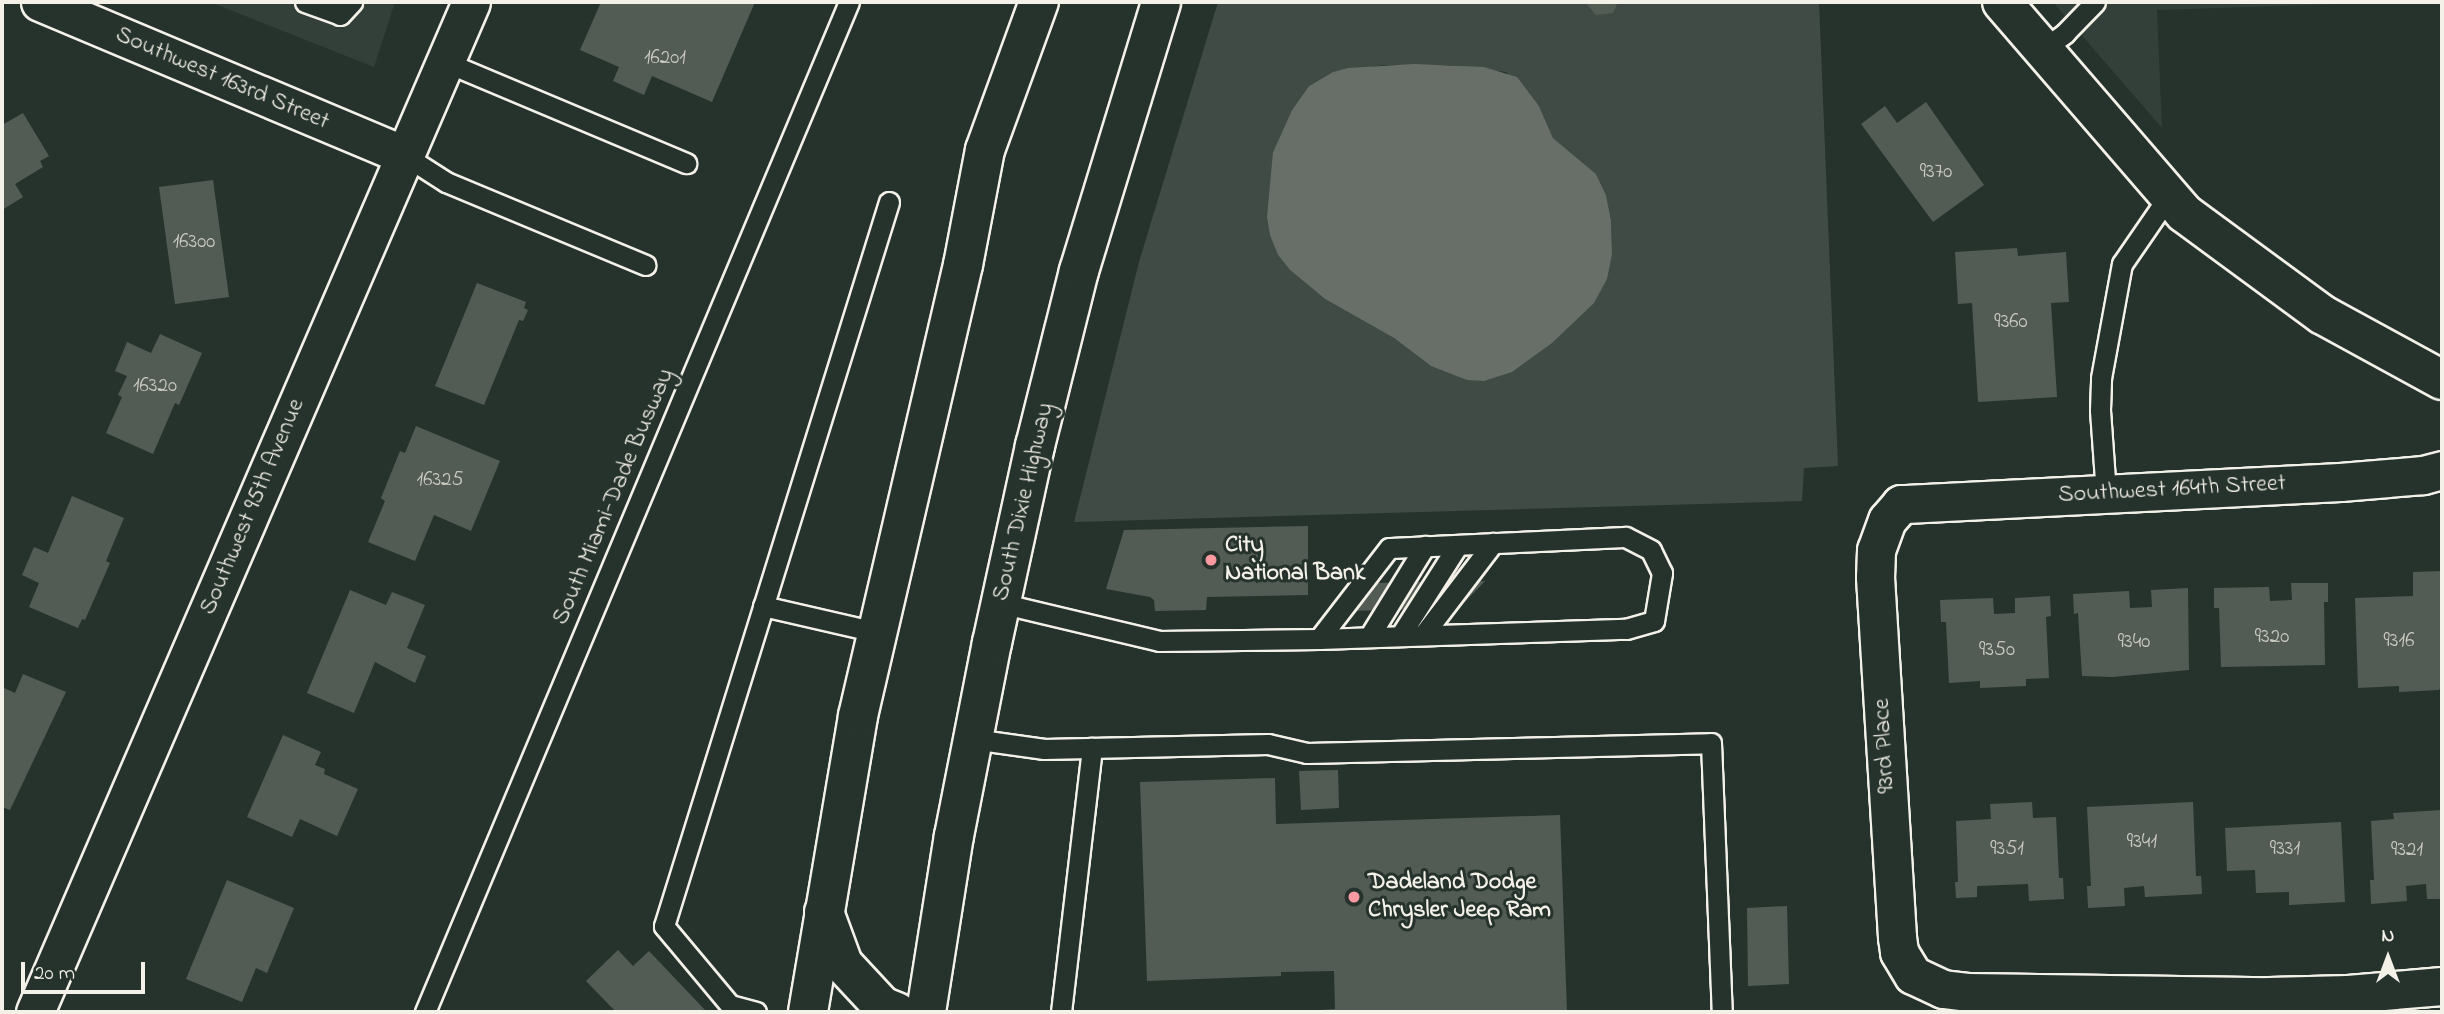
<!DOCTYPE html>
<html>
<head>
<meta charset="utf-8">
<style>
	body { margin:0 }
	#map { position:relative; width:2444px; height:1014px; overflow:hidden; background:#26332d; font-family:"Indie Flower",sans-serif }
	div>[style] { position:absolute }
	.built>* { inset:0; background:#333f39 }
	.green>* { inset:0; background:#414b45 }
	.water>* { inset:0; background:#676f68 }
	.building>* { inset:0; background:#525c55 }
	.roads { filter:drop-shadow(2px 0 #f4f1e8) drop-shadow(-2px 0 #f4f1e8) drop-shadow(0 2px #f4f1e8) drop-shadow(0 -2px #f4f1e8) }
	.lane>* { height:19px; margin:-9.5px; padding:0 9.5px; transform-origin:9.5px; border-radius:9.5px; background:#26332d }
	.street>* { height:37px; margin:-18.5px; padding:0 18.5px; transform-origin:18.5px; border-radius:18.5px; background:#26332d }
	.secondary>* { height:38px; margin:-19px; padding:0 19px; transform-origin:19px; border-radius:19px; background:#26332d }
	.highway>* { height:38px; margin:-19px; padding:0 19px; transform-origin:19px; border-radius:19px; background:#26332d }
	.dots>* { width:19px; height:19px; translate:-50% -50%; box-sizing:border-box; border:4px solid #26332d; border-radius:50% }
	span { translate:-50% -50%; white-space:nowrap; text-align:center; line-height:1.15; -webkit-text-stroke:6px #26332d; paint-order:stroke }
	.number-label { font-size:21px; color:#ccccc3 }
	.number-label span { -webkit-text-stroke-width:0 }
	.street-label { font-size:24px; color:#f4f1e8 }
	.poi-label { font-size:24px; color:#f4f1e8; font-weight:700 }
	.left { translate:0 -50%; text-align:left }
	.frame { position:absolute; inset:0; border:4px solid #f4f1e8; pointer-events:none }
	.north { position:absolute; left:2353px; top:923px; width:70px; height:70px; -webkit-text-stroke:5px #26332d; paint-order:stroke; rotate:0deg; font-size:19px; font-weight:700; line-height:28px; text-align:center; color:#f4f1e8 }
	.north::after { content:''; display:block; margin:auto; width:24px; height:32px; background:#f4f1e8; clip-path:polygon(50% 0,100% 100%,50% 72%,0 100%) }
	.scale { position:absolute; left:21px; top:962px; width:124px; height:32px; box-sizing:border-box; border:4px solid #f4f1e8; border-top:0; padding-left:9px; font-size:21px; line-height:24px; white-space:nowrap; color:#f4f1e8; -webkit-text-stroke:5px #26332d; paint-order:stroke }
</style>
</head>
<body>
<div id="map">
	<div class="built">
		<div style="clip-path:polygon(210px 2px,395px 2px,374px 67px)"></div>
		<div style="clip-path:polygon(2053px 2px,2404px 2px,2157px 10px,2162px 128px)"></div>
	</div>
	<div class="green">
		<div style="clip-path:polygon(evenodd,1218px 2px,1819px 2px,1838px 466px,1804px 468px,1802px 501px,1074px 522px,1139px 262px,1218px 2px,1384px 65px,1450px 65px,1506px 72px,1539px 106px,1553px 138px,1596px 174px,1606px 195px,1611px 220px,1612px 254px,1431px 366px,1394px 338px,1325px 299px,1290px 270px,1278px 255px,1273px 152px,1292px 110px,1309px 86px,1333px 72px,1384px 65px)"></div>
	</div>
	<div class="water">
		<div style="clip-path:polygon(1414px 64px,1484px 67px,1517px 77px,1539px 106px,1553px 138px,1596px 174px,1606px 195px,1611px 220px,1612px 254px,1607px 279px,1594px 303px,1552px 343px,1512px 372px,1484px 381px,1467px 380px,1431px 366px,1394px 338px,1325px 299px,1290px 270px,1278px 255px,1270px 235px,1267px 217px,1273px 152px,1292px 110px,1309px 86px,1333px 72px,1348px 68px)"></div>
	</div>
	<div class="building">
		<div style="clip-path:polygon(601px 2px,755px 2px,712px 102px,652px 76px,644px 95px,613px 81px,619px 67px,580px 50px)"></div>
		<div style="clip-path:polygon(1585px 2px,1618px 2px,1613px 13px,1596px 15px)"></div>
		<div style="clip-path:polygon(1926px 102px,1984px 185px,1933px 222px,1861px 124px,1885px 106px,1897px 123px)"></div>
		<div style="clip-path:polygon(23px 113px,49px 156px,40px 161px,43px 167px,15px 184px,23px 197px,2px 210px,2px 125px)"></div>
		<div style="clip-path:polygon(213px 180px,229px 297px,175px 304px,159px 187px)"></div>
		<div style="clip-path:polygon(2017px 248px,2018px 256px,2066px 252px,2069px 302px,2051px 303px,2057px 397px,1978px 402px,1972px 303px,1958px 304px,1955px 252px)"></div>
		<div style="clip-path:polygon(477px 283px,526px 302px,524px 308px,528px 310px,523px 321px,519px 320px,484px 405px,435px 386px)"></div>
		<div style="clip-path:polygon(160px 334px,202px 353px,179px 405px,175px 403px,153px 454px,106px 433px,122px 397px,118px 395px,127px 376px,115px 371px,127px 342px,151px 353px)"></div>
		<div style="clip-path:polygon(416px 426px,500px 461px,471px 531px,434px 515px,415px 561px,368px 542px,385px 501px,381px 498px,400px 451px,405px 453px)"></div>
		<div style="clip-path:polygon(72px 496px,124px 518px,106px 561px,110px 563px,85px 620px,82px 619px,78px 628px,29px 607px,39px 583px,22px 575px,34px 547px,48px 553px)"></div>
		<div style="clip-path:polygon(1308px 526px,1308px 595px,1207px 597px,1206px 610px,1155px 611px,1154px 600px,1150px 597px,1106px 589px,1124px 530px)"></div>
		<div style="clip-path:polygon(2442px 571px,2442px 684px,2439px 690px,2399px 692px,2399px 686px,2358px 688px,2355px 598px,2413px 596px,2413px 572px)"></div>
		<div style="clip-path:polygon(1485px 581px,1459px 608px,1350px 611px,1371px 583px)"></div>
		<div style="clip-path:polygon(2291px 583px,2328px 583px,2328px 602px,2324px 602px,2325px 665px,2221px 667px,2219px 608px,2214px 608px,2214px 588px,2269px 587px,2270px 601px,2292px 600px)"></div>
		<div style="clip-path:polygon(2188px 588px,2189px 670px,2112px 677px,2082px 676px,2078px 613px,2074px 614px,2073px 594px,2129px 591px,2130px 608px,2152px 607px,2151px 590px)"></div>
		<div style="clip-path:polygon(350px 590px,386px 605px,392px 592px,425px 605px,407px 648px,426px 656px,415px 683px,375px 662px,354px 713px,307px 693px)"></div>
		<div style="clip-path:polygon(2050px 596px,2051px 616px,2046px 617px,2049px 678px,2026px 679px,2026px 686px,1980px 688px,1980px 681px,1949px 683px,1946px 622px,1941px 622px,1940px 600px,1993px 598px,1994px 614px,2015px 613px,2015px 598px)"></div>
		<div style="clip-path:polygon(23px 674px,66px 692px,10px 810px,2px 807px,2px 687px,15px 693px)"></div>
		<div style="clip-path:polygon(283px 735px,321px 752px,315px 765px,325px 769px,324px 774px,358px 789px,337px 836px,300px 819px,292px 837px,247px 817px)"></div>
		<div style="clip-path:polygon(1338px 770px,1339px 808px,1301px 810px,1299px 771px)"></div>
		<div style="clip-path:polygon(1275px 778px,1276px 824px,1560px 815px,1567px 1012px,1320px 1012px,1320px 1010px,1335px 1009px,1334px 971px,1281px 972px,1281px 976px,1147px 981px,1140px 782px)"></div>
		<div style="clip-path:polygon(2032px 802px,2033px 818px,2056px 817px,2059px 878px,2063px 878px,2064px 899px,2029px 901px,2028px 884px,1977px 886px,1977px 897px,1956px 898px,1955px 882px,1958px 882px,1956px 821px,1991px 819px,1990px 804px)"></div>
		<div style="clip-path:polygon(2193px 802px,2196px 876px,2201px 876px,2202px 894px,2145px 897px,2144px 886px,2124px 888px,2125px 906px,2088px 908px,2087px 886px,2091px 886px,2087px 807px)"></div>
		<div style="clip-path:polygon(2442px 810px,2442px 899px,2427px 899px,2426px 884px,2406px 886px,2407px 901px,2371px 904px,2370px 880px,2374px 880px,2371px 821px,2394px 819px,2393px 813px)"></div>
		<div style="clip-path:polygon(2341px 822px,2345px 902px,2289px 905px,2289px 892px,2256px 893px,2255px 870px,2227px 871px,2225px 828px)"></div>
		<div style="clip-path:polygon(227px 880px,294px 908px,267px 973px,256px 968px,242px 1002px,186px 979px)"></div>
		<div style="clip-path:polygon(1787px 906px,1789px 984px,1748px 986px,1747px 908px)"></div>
		<div style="clip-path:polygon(618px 950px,633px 966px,649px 951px,706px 1011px,616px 1012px,586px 981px)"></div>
	</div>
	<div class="roads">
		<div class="lane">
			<div style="left:305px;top:2px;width:37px;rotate:20deg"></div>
			<div style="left:340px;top:15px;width:18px;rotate:-47deg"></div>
			<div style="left:2042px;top:50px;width:29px;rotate:-36deg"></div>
			<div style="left:2065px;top:33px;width:43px;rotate:-45.9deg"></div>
			<div style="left:443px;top:61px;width:264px;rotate:22.8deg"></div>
			<div style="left:404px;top:155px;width:50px;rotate:32.7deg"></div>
			<div style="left:446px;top:182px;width:216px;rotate:22.6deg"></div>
			<div style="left:2106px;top:494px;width:84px;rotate:-94.1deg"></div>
			<div style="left:2100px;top:410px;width:32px;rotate:-88deg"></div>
			<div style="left:2101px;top:378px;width:116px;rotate:-79.6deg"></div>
			<div style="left:2122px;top:264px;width:81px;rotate:-55.5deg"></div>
			<div style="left:1000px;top:603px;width:163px;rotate:13.4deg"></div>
			<div style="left:1159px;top:641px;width:160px;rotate:-0.7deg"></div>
			<div style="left:1319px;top:639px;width:307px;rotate:-1.9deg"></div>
			<div style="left:1626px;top:629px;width:29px;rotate:-16deg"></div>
			<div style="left:1654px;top:621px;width:49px;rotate:-80.5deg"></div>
			<div style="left:1662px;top:573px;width:25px;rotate:-116deg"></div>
			<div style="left:1651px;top:550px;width:29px;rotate:-153deg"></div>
			<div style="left:1625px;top:537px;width:236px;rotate:177.3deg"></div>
			<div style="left:1389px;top:548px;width:115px;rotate:127.6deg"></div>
			<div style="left:763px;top:606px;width:116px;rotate:13deg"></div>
			<div style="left:1423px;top:635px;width:116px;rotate:-52.7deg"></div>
			<div style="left:1400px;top:636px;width:108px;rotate:-57.5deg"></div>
			<div style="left:1369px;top:637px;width:107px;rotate:-58.4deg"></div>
			<div style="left:973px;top:739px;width:72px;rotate:8deg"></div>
			<div style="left:1044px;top:749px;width:224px;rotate:-1.3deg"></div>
			<div style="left:1268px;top:744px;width:40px;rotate:13deg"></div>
			<div style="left:1307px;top:753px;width:404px;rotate:-1.4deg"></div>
			<div style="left:1711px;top:743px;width:269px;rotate:87.7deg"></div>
			<div style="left:425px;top:1012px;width:1095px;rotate:-67.23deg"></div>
			<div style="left:756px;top:1012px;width:27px;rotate:-165deg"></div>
			<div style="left:730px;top:1005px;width:103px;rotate:-129.9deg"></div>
			<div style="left:664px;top:926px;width:758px;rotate:-72.74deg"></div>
			<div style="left:1061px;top:1012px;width:266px;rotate:-83.3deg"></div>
		</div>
		<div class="street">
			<div style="left:40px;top:2px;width:395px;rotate:22.8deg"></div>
			<div style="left:2442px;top:470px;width:20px;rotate:165deg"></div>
			<div style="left:2423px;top:475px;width:83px;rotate:175.2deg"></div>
			<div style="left:2340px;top:482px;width:440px;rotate:177.1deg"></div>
			<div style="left:1901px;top:504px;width:21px;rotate:131deg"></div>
			<div style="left:1887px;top:520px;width:32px;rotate:110deg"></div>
			<div style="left:1876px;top:550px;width:27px;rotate:92deg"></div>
			<div style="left:1875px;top:577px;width:361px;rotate:86.5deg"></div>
			<div style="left:1897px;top:937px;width:15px;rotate:82deg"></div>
			<div style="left:1899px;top:952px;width:27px;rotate:59deg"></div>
			<div style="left:1913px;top:975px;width:33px;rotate:25deg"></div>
			<div style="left:1943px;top:989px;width:24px;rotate:7deg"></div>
			<div style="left:1967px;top:992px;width:302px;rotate:0.8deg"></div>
			<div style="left:2269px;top:996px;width:79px;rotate:-1.5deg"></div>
			<div style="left:2348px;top:994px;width:94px;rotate:-4.9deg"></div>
			<div style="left:35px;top:1012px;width:1100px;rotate:-66.65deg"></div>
		</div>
		<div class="secondary">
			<div style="left:2002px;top:2px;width:279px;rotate:49.2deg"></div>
			<div style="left:2184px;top:213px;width:172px;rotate:36.3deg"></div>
			<div style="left:2323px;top:315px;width:136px;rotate:28.6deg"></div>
		</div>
		<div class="highway">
			<div style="left:824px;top:912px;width:55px;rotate:69.9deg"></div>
			<div style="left:843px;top:964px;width:57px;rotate:47.1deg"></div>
			<div style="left:882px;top:1006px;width:16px;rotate:22deg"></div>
			<div style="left:808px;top:1012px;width:300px;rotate:-80.4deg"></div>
			<div style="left:858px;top:716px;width:463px;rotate:-76.9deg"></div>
			<div style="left:963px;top:265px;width:117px;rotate:-79.2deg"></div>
			<div style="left:985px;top:150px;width:158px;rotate:-70deg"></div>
			<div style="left:926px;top:1012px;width:178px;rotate:-81deg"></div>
			<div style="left:954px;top:836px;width:197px;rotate:-78.9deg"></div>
			<div style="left:992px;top:643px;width:202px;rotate:-77.7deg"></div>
			<div style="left:1035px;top:446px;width:180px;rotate:-75.9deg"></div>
			<div style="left:1079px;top:271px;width:281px;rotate:-73deg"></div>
		</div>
	</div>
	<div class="dots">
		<div style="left:1211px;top:560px;background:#ff9aa2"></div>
		<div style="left:1354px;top:897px;background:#ff9aa2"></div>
	</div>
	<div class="number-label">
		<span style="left:665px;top:58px">16201</span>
		<span style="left:1936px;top:172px">9370</span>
		<span style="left:194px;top:242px">16300</span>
		<span style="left:2011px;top:322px">9360</span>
		<span style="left:155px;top:386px">16320</span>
		<span style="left:440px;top:480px">16325</span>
		<span style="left:2272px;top:637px">9320</span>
		<span style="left:2399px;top:641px">9316</span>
		<span style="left:2134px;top:642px">9340</span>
		<span style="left:1997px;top:650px">9350</span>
		<span style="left:2142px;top:842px">9341</span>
		<span style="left:2007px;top:849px">9351</span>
		<span style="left:2285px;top:849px">9331</span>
		<span style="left:2407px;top:850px">9321</span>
	</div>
	<div class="street-label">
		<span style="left:222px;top:79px;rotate:23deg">Southwest 163rd Street</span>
		<span style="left:2172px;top:490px;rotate:-3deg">Southwest 164th Street</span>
		<span style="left:614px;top:497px;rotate:-67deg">South Miami-Dade Busway</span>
		<span style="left:1024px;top:502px;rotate:-77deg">South Dixie Highway</span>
		<span style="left:253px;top:507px;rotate:-67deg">Southwest 95th Avenue</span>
		<span style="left:1885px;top:746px;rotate:-93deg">93rd Place</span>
	</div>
	<div class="poi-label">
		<span class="left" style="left:1225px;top:560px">City<br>National Bank</span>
		<span class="left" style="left:1368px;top:897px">Dadeland Dodge<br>Chrysler Jeep Ram</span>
	</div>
	<div class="frame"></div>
	<div class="north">N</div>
	<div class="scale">20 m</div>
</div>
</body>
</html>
